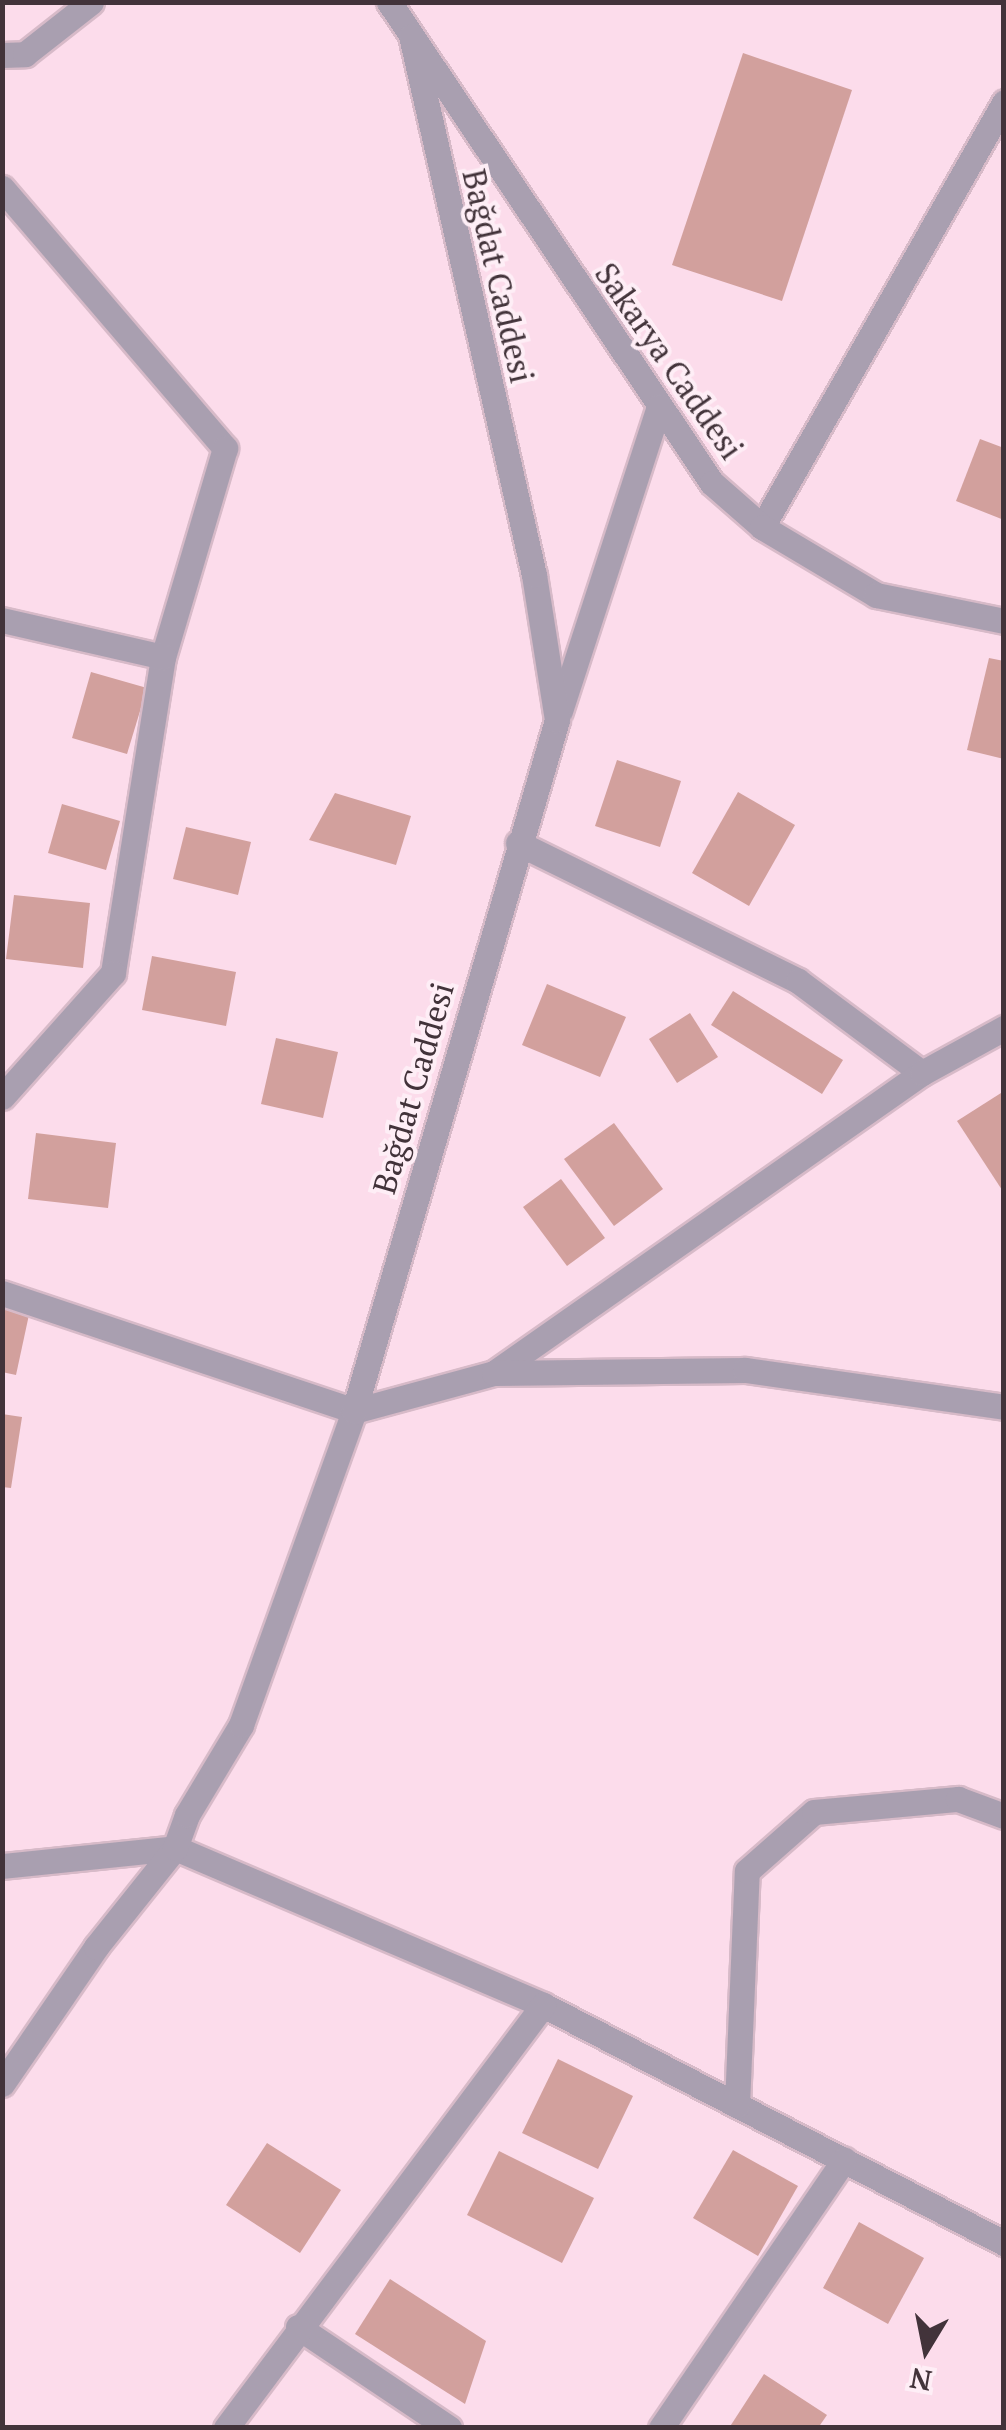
<!DOCTYPE html>
<html>
<head>
<meta charset="utf-8">
<style>
	body { margin:0 }
	#map { position:relative; width:1006px; height:2430px; overflow:hidden; background:#fcdceb; font-family:"PT Serif",serif }
	div>[style] { position:absolute }
	.building>* { inset:0; background:#d2a09d }
	.roads { filter:drop-shadow(2px 0 #d7bac8) drop-shadow(-2px 0 #d7bac8) drop-shadow(0 2px #d7bac8) drop-shadow(0 -2px #d7bac8) }
	.minor>* { height:25px; margin:-12.5px; padding:0 12.5px; transform-origin:12.5px; border-radius:12.5px; background:#a99fb0 }
	.tertiary>* { height:25px; margin:-12.5px; padding:0 12.5px; transform-origin:12.5px; border-radius:12.5px; background:#a99fb0 }
	span { translate:-50% -50%; white-space:nowrap; text-align:center; line-height:1.15; -webkit-text-stroke:8px #feeef6; paint-order:stroke }
	.street-label { font-size:32px; color:#42333a }
	.frame { position:absolute; inset:0; border:5px solid #42333a; pointer-events:none }
	.north { position:absolute; left:876px; top:2300px; width:100px; height:100px; -webkit-text-stroke:8px #feeef6; paint-order:stroke; rotate:190deg; font-size:28px; font-weight:700; line-height:40px; text-align:center; color:#42333a }
	.north::after { content:''; display:block; margin:auto; width:35px; height:45px; background:#42333a; clip-path:polygon(50% 0,100% 100%,50% 72%,0 100%) }
</style>
</head>
<body>
<div id="map">
	<div class="building">
		<div style="clip-path:polygon(743px 53px,852px 90px,782px 301px,672px 265px)"></div>
		<div style="clip-path:polygon(980px 439px,1004px 448px,1004px 520px,956px 501px)"></div>
		<div style="clip-path:polygon(989px 658px,1004px 661px,1004px 759px,967px 750px)"></div>
		<div style="clip-path:polygon(91px 672px,147px 688px,127px 754px,72px 738px)"></div>
		<div style="clip-path:polygon(617px 760px,681px 781px,660px 847px,595px 826px)"></div>
		<div style="clip-path:polygon(738px 792px,795px 825px,749px 906px,692px 873px)"></div>
		<div style="clip-path:polygon(335px 793px,411px 816px,396px 865px,309px 840px)"></div>
		<div style="clip-path:polygon(62px 804px,120px 821px,106px 870px,48px 853px)"></div>
		<div style="clip-path:polygon(186px 827px,251px 842px,238px 895px,173px 879px)"></div>
		<div style="clip-path:polygon(14px 895px,90px 903px,83px 968px,6px 959px)"></div>
		<div style="clip-path:polygon(152px 956px,236px 972px,226px 1026px,142px 1010px)"></div>
		<div style="clip-path:polygon(547px 984px,626px 1017px,600px 1077px,522px 1045px)"></div>
		<div style="clip-path:polygon(733px 991px,843px 1060px,822px 1094px,711px 1025px)"></div>
		<div style="clip-path:polygon(690px 1013px,718px 1057px,677px 1083px,649px 1039px)"></div>
		<div style="clip-path:polygon(276px 1038px,338px 1052px,323px 1118px,261px 1104px)"></div>
		<div style="clip-path:polygon(1001px 1093px,1004px 1096px,1004px 1193px,957px 1121px)"></div>
		<div style="clip-path:polygon(614px 1123px,663px 1189px,614px 1226px,564px 1159px)"></div>
		<div style="clip-path:polygon(36px 1133px,116px 1143px,108px 1208px,28px 1199px)"></div>
		<div style="clip-path:polygon(561px 1179px,605px 1238px,567px 1266px,523px 1207px)"></div>
		<div style="clip-path:polygon(2px 1304px,30px 1310px,16px 1375px,2px 1372px)"></div>
		<div style="clip-path:polygon(2px 1414px,22px 1417px,11px 1488px,2px 1487px)"></div>
		<div style="clip-path:polygon(558px 2059px,633px 2096px,598px 2169px,522px 2133px)"></div>
		<div style="clip-path:polygon(267px 2143px,341px 2190px,300px 2253px,226px 2205px)"></div>
		<div style="clip-path:polygon(733px 2150px,798px 2186px,758px 2256px,693px 2218px)"></div>
		<div style="clip-path:polygon(499px 2151px,594px 2198px,562px 2263px,467px 2215px)"></div>
		<div style="clip-path:polygon(859px 2222px,924px 2258px,888px 2324px,823px 2288px)"></div>
		<div style="clip-path:polygon(390px 2279px,486px 2341px,465px 2404px,355px 2334px)"></div>
		<div style="clip-path:polygon(764px 2374px,827px 2415px,818px 2428px,729px 2428px)"></div>
	</div>
	<div class="roads">
		<div class="minor">
			<div style="left:2px;top:55px;width:23px;rotate:-2deg"></div>
			<div style="left:25px;top:54px;width:84px;rotate:-38.2deg"></div>
			<div style="left:2px;top:188px;width:343px;rotate:49.4deg"></div>
			<div style="left:225px;top:448px;width:218px;rotate:106.5deg"></div>
			<div style="left:163px;top:657px;width:320px;rotate:99deg"></div>
			<div style="left:113px;top:973px;width:166px;rotate:131.8deg"></div>
			<div style="left:762px;top:527px;width:489px;rotate:-60.3deg"></div>
			<div style="left:2px;top:620px;width:165px;rotate:12.9deg"></div>
			<div style="left:518px;top:843px;width:312px;rotate:26.2deg"></div>
			<div style="left:798px;top:981px;width:154px;rotate:36.6deg"></div>
			<div style="left:2px;top:1293px;width:371px;rotate:18.5deg"></div>
			<div style="left:354px;top:1411px;width:145px;rotate:-15.2deg"></div>
			<div style="left:494px;top:1373px;width:523px;rotate:-35.03deg"></div>
			<div style="left:922px;top:1073px;width:94px;rotate:-28.8deg"></div>
			<div style="left:494px;top:1373px;width:251px;rotate:-0.7deg"></div>
			<div style="left:745px;top:1370px;width:262px;rotate:8.1deg"></div>
			<div style="left:2px;top:1866px;width:174px;rotate:-5.9deg"></div>
			<div style="left:175px;top:1848px;width:400px;rotate:23.1deg"></div>
			<div style="left:543px;top:2005px;width:519px;rotate:27.31deg"></div>
			<div style="left:737px;top:2105px;width:234px;rotate:-87.6deg"></div>
			<div style="left:747px;top:1871px;width:89px;rotate:-41.4deg"></div>
			<div style="left:814px;top:1812px;width:145px;rotate:-5.2deg"></div>
			<div style="left:958px;top:1799px;width:49px;rotate:20.3deg"></div>
			<div style="left:298px;top:2327px;width:182px;rotate:33.8deg"></div>
			<div style="left:226px;top:2428px;width:529px;rotate:-53.15deg"></div>
			<div style="left:661px;top:2428px;width:325px;rotate:-55.7deg"></div>
		</div>
		<div class="tertiary">
			<div style="left:389px;top:2px;width:579px;rotate:56.12deg"></div>
			<div style="left:712px;top:483px;width:67px;rotate:41.3deg"></div>
			<div style="left:762px;top:527px;width:133px;rotate:30.8deg"></div>
			<div style="left:876px;top:595px;width:131px;rotate:11.5deg"></div>
			<div style="left:560px;top:711px;width:320px;rotate:-72deg"></div>
			<div style="left:2px;top:2084px;width:166px;rotate:-55.5deg"></div>
			<div style="left:96px;top:1947px;width:127px;rotate:-51.4deg"></div>
			<div style="left:175px;top:1848px;width:35px;rotate:-70deg"></div>
			<div style="left:187px;top:1815px;width:105px;rotate:-59deg"></div>
			<div style="left:241px;top:1725px;width:334px;rotate:-70.2deg"></div>
			<div style="left:354px;top:1411px;width:720px;rotate:-73.63deg"></div>
			<div style="left:557px;top:720px;width:147px;rotate:-99deg"></div>
			<div style="left:534px;top:575px;width:553px;rotate:-102.85deg"></div>
		</div>
	</div>
	<div class="street-label">
		<span style="left:498px;top:276px;rotate:77deg">Bağdat Caddesi</span>
		<span style="left:669px;top:361px;rotate:55deg">Sakarya Caddesi</span>
		<span style="left:413px;top:1088px;rotate:-74deg">Bağdat Caddesi</span>
	</div>
	<div class="frame"></div>
	<div class="north">N</div>
</div>
</body>
</html>
